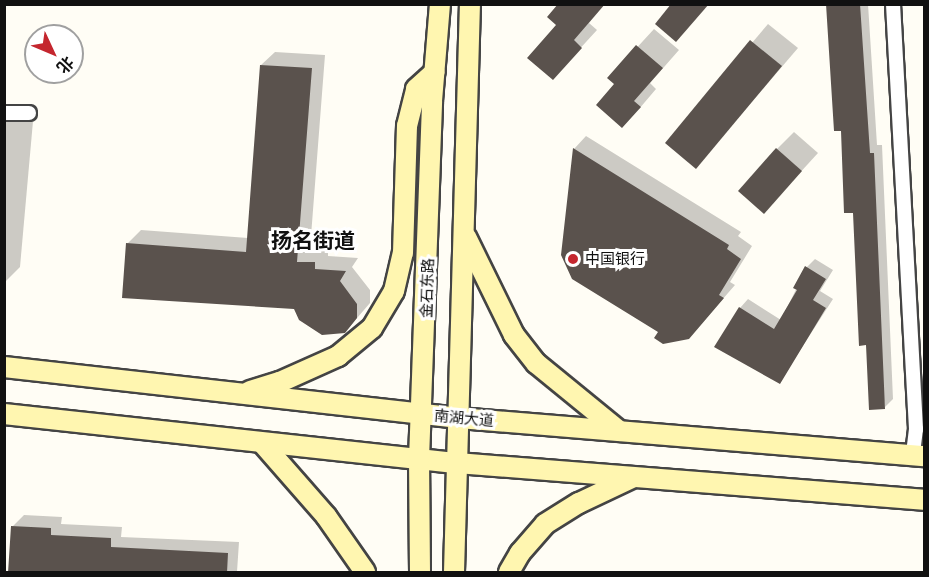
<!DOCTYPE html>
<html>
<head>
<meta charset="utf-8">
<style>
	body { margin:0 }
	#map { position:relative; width:929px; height:577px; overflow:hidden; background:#fffdf5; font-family:"IBM Plex Serif","Noto Sans SC",serif }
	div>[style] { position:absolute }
	.shadow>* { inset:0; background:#0003 }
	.building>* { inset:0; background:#5a524d }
	.roads { filter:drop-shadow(2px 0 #444) drop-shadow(-2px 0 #444) drop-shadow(0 2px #444) drop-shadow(0 -2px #444) }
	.minor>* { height:14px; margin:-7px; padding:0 7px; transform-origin:7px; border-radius:7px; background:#fff }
	.secondary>* { height:20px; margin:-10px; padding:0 10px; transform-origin:10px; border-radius:10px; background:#fff6b0 }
	.dots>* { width:16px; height:16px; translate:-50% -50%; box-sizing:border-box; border:3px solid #fff; border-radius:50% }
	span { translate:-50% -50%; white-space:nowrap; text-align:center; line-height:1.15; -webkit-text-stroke:6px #fff; paint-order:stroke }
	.poi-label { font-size:15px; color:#111 }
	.left { translate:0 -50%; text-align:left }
	.street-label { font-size:15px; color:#111 }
	.district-label { font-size:21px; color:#111; font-weight:700 }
	.frame { position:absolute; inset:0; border:6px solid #111; pointer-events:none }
	.north { position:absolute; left:24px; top:24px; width:60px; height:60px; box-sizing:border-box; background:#fff; border:2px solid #a0a0a0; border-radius:50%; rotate:134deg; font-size:16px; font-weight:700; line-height:24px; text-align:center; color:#111 }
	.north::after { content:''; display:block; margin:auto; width:21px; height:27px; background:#c4262e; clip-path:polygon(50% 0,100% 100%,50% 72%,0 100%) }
</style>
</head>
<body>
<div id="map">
	<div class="shadow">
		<div style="clip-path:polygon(560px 4px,605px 4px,589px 23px,597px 30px,553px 78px)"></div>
		<div style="clip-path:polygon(827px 4px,868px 4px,877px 145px,882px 145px,893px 399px,885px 407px)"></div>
		<div style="clip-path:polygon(768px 24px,798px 48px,696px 167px,667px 143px)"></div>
		<div style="clip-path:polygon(654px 29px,679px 50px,650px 83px,656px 89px,639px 109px,609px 78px)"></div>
		<div style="clip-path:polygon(275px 52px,325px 55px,310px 249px,328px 249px,328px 256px,358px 258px,352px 267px,370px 290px,370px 303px,345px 332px,295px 308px,127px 244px,141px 230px,248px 238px,261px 65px)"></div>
		<div style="clip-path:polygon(4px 107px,34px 110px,20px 267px,4px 283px)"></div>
		<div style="clip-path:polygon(794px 132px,818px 153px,764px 212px,777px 149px)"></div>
		<div style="clip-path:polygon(586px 136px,741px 232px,738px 236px,752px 246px,730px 282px,735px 285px,701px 324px,661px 331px,562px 254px,574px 149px)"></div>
		<div style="clip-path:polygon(815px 259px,833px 270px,820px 291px,833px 299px,779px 383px,740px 308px,748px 299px,781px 320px,807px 267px)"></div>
		<div style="clip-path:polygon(24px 515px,62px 517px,61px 524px,122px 527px,121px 537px,239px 542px,237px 572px,10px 572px,12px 527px)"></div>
	</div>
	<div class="building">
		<div style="clip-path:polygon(558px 4px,605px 4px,574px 40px,582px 48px,553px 80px,527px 58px,556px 25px,547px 17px)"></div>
		<div style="clip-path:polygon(671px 4px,709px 4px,676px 42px,655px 24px)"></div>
		<div style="clip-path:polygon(826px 4px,860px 4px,870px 153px,874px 153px,885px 409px,869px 410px,866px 345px,859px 346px,853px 213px,844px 213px,841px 131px,834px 131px)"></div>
		<div style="clip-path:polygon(750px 40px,782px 66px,696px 169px,665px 143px)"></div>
		<div style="clip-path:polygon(636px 45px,663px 68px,634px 101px,641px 107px,622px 128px,596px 105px,614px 84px,607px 78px)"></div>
		<div style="clip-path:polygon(260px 65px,312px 68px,297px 262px,315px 262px,315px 269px,346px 271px,340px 281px,357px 304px,357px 318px,345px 333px,322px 335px,299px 320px,294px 309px,122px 298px,126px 243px,246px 252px)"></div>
		<div style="clip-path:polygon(573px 148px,729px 245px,727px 249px,741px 259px,719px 295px,724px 298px,689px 339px,663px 344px,654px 338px,658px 332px,572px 279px,561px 255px)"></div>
		<div style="clip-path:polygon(776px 148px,802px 171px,764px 214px,738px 191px)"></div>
		<div style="clip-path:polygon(805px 266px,826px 279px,813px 300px,826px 308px,780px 384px,714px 347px,739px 307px,774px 329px,797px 290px,793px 288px)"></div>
		<div style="clip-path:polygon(11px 526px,51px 528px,51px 535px,111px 538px,111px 547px,228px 553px,227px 573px,8px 573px)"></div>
	</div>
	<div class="roads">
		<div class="minor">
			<div style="left:893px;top:4px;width:426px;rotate:86.9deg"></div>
			<div style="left:916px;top:429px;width:26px;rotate:97deg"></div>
			<div style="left:4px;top:113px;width:25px"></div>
		</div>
		<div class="secondary">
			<div style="left:466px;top:237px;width:109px;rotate:63.9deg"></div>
			<div style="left:514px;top:335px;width:36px;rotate:52deg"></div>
			<div style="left:536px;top:363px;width:107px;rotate:39.3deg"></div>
			<div style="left:4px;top:367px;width:458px;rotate:6.4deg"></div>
			<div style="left:459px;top:418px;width:467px;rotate:4.7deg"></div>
			<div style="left:250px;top:391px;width:31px;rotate:-17deg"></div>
			<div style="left:280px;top:382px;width:64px;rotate:-24.1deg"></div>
			<div style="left:338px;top:356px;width:44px;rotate:-39.5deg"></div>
			<div style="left:372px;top:328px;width:43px;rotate:-59.3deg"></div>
			<div style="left:394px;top:291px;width:39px;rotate:-77deg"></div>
			<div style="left:403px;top:253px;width:127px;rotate:-88.2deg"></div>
			<div style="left:407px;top:126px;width:38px;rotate:-76deg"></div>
			<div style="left:416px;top:89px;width:25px;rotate:-42deg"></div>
			<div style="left:4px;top:414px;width:456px;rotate:6.2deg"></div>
			<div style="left:457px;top:463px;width:468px;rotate:4.5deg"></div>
			<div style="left:263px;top:444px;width:96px;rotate:48.8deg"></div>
			<div style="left:326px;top:516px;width:68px;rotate:55.1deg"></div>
			<div style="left:420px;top:572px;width:113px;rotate:-90.5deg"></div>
			<div style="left:419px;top:459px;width:358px;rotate:-87.9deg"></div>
			<div style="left:432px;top:101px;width:97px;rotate:-85.3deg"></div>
			<div style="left:454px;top:572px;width:568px;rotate:-88.39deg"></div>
			<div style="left:509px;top:572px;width:22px;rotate:-60deg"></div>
			<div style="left:520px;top:553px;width:38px;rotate:-49deg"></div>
			<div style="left:545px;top:524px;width:40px;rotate:-32deg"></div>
			<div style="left:579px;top:503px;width:59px;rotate:-25.3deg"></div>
		</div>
	</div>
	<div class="dots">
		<div style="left:573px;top:259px;background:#c4262e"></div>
	</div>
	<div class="poi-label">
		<span class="left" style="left:585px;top:259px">中国银行</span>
	</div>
	<div class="street-label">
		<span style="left:427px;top:288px;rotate:-88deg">金石东路</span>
		<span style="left:464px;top:418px;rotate:5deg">南湖大道</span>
	</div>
	<div class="district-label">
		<span style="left:313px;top:240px">扬名街道</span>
	</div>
	<div class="frame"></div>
	<div class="north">北</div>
</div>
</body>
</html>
